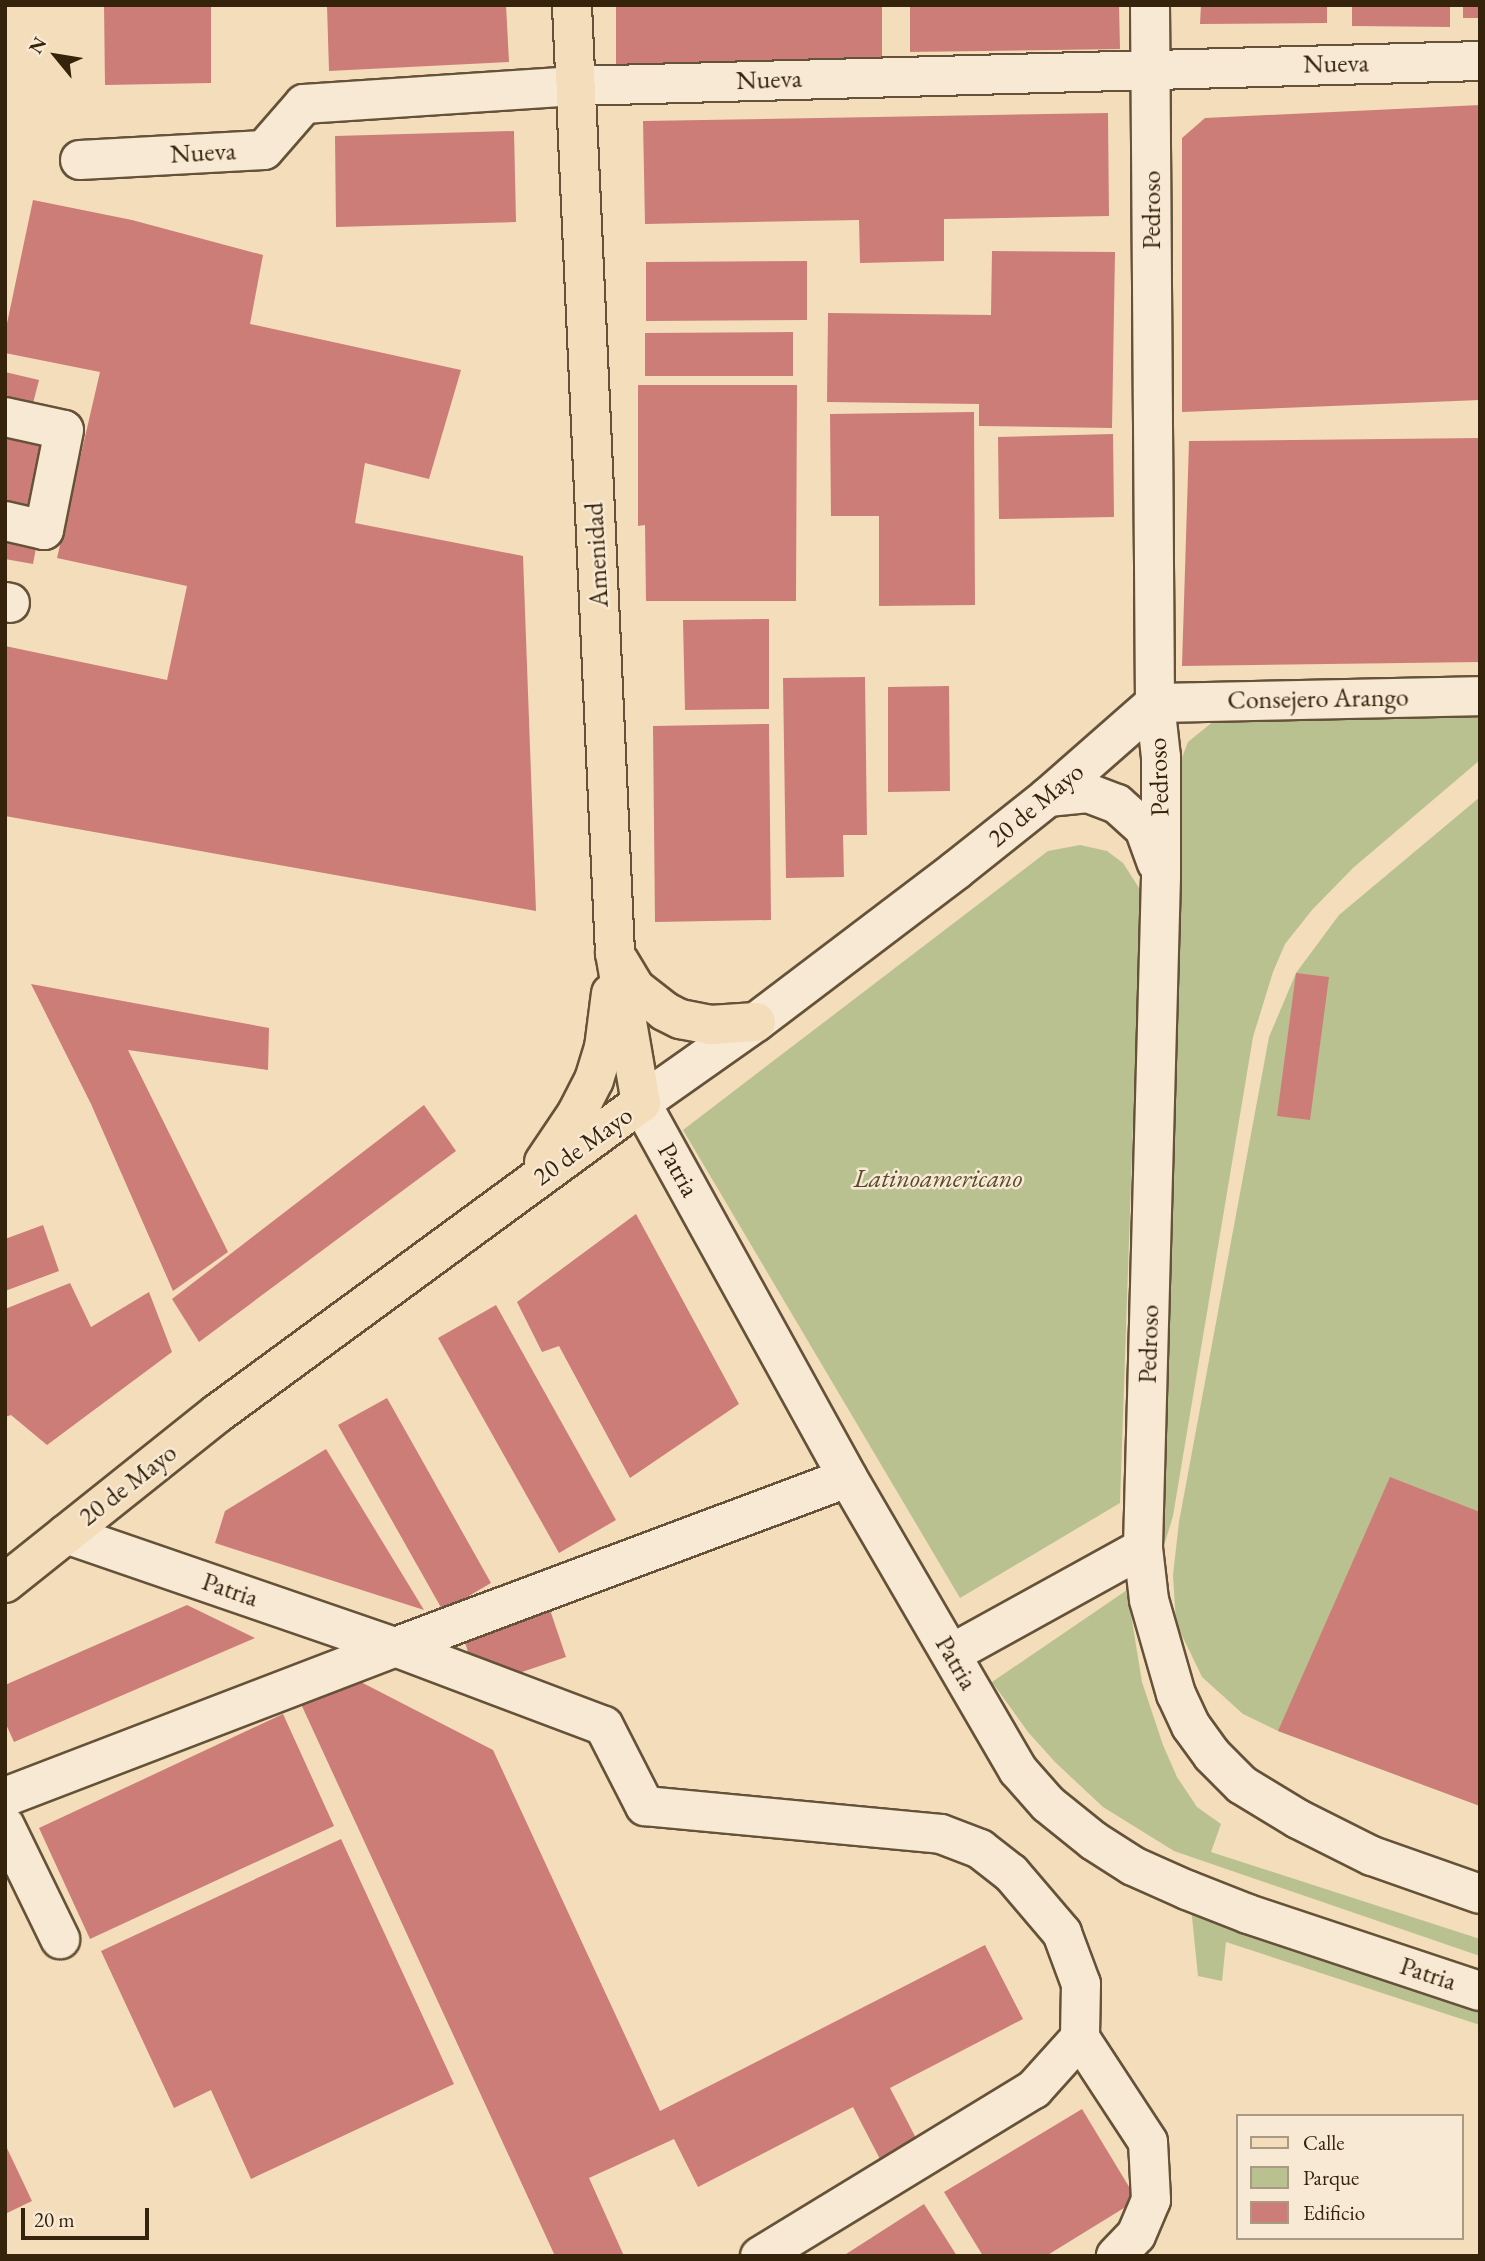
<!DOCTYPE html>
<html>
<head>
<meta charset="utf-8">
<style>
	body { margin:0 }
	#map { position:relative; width:1485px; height:2261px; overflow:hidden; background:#f3ddbb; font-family:"EB Garamond",serif }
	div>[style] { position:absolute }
	.green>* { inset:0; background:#b9c191 }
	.building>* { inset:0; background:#cd7d78 }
	.roads { filter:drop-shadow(2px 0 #655238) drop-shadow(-2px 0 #655238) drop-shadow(0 2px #655238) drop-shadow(0 -2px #655238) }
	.minor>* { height:38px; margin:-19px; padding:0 19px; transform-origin:19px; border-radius:19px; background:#f7e9d3 }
	.major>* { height:38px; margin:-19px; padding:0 19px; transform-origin:19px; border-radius:19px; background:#f3ddbb }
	span { translate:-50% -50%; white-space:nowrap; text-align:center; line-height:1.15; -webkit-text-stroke:5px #f7e9d3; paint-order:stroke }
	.street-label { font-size:26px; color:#36230c }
	.park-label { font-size:26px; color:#574a2d; font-style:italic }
	.frame { position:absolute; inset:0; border:7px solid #36230c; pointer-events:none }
	.legend { position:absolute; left:1236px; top:2114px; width:228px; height:126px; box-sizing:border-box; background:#f7e9d3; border:2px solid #aa9a83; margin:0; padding:9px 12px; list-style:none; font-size:21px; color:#36230c }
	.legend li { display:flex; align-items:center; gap:14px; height:35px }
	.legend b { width:35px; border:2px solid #aa9a83 }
	.north { position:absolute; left:21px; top:21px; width:70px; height:70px; -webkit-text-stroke:5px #f7e9d3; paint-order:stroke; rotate:300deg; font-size:19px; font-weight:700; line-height:28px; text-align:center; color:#36230c }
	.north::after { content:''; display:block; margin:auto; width:24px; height:32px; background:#36230c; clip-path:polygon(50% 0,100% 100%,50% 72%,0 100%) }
	.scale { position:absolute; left:21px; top:2208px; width:128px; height:32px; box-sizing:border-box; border:4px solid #36230c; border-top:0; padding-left:9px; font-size:21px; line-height:24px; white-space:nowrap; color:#36230c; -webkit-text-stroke:5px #f7e9d3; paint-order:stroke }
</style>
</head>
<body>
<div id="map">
	<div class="green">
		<div style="clip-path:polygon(1480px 713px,1480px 760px,1353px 868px,1312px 910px,1285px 944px,1273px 972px,1253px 1037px,1173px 1516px,1160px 1559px,1178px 786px,1181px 760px,1188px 742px,1220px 716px)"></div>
		<div style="clip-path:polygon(1480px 797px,1480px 1806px,1278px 1731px,1243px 1714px,1202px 1677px,1176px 1623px,1173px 1575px,1179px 1522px,1269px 1037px,1296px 973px,1339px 915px)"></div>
		<div style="clip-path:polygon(1080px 845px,1107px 851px,1123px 863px,1141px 891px,1120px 1503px,960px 1598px,683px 1130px,1048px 851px)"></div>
		<div style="clip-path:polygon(1127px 1590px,1142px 1682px,1163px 1745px,1177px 1777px,1197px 1807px,1221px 1824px,1211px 1852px,1480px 1939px,1480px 1956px,1174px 1851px,1103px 1807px,1055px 1762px,1028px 1732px,992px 1682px)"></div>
		<div style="clip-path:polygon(1191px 1907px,1480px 2007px,1480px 2025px,1226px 1942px,1222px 1981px,1198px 1976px)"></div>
	</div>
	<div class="building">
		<div style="clip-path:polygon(104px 5px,211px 5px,211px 83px,105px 85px)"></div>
		<div style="clip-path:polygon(327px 5px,506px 5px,509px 62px,329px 71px)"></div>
		<div style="clip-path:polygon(616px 5px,882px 5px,882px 62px,616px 66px)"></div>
		<div style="clip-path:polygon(910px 5px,1119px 5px,1120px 49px,910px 52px)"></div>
		<div style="clip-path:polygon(1201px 5px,1327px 5px,1327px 23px,1200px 24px)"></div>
		<div style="clip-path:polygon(1352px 5px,1450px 5px,1450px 27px,1352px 26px)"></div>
		<div style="clip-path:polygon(1463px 5px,1480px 5px,1480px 18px,1463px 18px)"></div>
		<div style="clip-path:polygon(1480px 105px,1480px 400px,1182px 412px,1182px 138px,1205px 118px)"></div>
		<div style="clip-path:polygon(1108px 113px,1109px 216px,944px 219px,944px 261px,860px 263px,859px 220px,645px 224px,643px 121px)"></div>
		<div style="clip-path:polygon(514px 131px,516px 222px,336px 227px,335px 136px)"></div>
		<div style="clip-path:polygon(33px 200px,132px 220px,263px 255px,250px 324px,461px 370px,429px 479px,365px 463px,355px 523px,523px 556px,536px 911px,5px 816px,5px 646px,167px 680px,187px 586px,57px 558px,100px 372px,5px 353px,5px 333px)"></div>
		<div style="clip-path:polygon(992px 251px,1115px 252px,1112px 428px,979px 426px,979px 404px,827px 402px,828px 313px,991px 315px)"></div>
		<div style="clip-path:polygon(807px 261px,807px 320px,646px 321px,646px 262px)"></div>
		<div style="clip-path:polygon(793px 332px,793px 376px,645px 376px,645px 333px)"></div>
		<div style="clip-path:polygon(5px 372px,39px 380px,31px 411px,5px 405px)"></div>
		<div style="clip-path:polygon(638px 385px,797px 385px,796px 601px,646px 601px,645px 525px,638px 526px)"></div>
		<div style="clip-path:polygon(974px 412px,975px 605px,879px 606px,879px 516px,831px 516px,830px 414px)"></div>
		<div style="clip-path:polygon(5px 428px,55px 440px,40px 514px,5px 507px)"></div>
		<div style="clip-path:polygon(1113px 434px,1114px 517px,999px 519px,998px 437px)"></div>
		<div style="clip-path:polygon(1480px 438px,1480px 662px,1182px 666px,1189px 441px)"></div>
		<div style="clip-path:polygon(5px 531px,38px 537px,33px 564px,5px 559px)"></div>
		<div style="clip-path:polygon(769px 619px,769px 709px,685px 710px,683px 620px)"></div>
		<div style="clip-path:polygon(865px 677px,867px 835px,843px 835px,844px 877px,786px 878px,783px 678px)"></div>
		<div style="clip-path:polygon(949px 686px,950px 791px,888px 792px,888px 687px)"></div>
		<div style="clip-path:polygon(769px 724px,771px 920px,655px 922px,653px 726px)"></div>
		<div style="clip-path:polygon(1296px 973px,1329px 977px,1310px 1120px,1277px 1116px)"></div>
		<div style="clip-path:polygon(31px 984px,269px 1028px,268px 1070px,128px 1050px,228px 1252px,173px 1291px,91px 1104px)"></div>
		<div style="clip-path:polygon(424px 1105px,456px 1151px,199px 1342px,172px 1299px)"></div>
		<div style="clip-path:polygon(636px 1214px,739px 1404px,630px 1478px,559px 1346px,542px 1352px,517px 1302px)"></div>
		<div style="clip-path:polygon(43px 1225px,59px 1271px,5px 1291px,5px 1239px)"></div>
		<div style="clip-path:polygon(70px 1283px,91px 1327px,149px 1292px,172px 1352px,47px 1445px,11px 1415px,5px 1417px,5px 1309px)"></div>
		<div style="clip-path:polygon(496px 1305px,616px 1520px,559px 1553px,438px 1338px)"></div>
		<div style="clip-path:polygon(387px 1398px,491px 1583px,443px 1611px,338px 1425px)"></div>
		<div style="clip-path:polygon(326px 1449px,424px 1610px,215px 1543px,225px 1511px)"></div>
		<div style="clip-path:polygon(1390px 1477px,1480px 1512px,1480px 1806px,1278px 1731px)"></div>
		<div style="clip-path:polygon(187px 1605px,255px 1638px,14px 1742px,5px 1722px,5px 1685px)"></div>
		<div style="clip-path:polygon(549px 1607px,566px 1657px,522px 1672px,473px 1668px,463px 1636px)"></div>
		<div style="clip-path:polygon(355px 1679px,493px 1750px,660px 2111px,985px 1945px,1023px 2019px,890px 2088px,918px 2142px,881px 2161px,853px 2107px,698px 2187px,674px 2139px,589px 2178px,624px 2256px,555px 2256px,301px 1704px)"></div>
		<div style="clip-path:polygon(283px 1714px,334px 1826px,90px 1939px,39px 1828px)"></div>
		<div style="clip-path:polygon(341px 1839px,454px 2084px,251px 2179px,211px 2090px,174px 2108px,101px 1951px)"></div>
		<div style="clip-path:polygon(1082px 2109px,1137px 2200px,1046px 2256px,983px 2256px,944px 2192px)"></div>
		<div style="clip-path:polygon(5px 2144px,32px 2201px,5px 2214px)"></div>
		<div style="clip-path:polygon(924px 2204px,957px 2256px,843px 2256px)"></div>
	</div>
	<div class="roads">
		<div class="minor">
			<div style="left:1150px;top:5px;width:698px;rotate:89.59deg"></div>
			<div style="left:1155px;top:703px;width:54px;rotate:83.7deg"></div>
			<div style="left:1161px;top:757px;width:120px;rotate:90deg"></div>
			<div style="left:1161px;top:877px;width:671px;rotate:91.54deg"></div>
			<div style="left:1143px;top:1548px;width:52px;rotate:83.4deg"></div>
			<div style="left:1149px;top:1600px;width:98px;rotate:74deg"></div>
			<div style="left:1176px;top:1694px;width:35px;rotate:65deg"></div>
			<div style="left:1191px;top:1726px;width:36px;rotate:54deg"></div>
			<div style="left:1212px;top:1755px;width:42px;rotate:45deg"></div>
			<div style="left:1242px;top:1785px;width:66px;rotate:31.3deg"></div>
			<div style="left:1298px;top:1819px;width:83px;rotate:26.6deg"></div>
			<div style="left:1372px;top:1856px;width:114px;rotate:19.4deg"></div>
			<div style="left:80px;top:160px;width:184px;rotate:-3.1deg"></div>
			<div style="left:264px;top:150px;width:61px;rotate:-49deg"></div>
			<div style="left:304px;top:104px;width:272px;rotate:-3.8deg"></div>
			<div style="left:575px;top:86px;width:905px;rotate:-1.58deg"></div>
			<div style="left:5px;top:417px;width:60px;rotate:12.4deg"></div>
			<div style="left:64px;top:430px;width:102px;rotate:101.3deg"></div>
			<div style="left:44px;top:530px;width:40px;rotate:-167deg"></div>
			<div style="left:5px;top:602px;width:5px;rotate:11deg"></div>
			<div style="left:1155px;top:703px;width:142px;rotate:138.7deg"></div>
			<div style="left:1048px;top:797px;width:119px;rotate:141.5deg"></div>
			<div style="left:955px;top:871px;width:250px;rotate:142.8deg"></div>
			<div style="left:756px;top:1022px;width:141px;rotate:144.8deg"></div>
			<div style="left:641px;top:1103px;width:428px;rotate:61.1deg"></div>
			<div style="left:848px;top:1478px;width:338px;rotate:59.8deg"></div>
			<div style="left:1018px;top:1770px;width:45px;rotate:48.6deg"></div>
			<div style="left:1048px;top:1804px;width:59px;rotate:38.8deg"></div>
			<div style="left:1094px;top:1841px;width:46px;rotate:32.7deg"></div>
			<div style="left:1133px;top:1866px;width:59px;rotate:24deg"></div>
			<div style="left:1187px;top:1890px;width:66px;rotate:21.5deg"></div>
			<div style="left:1248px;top:1914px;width:244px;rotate:18.4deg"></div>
			<div style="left:1155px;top:703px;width:325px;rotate:-1.2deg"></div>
			<div style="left:1048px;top:797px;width:40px;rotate:-5.7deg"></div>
			<div style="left:1088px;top:793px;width:31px;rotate:21deg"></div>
			<div style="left:1117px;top:804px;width:36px;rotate:42deg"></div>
			<div style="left:1144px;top:828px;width:37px;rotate:70deg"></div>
			<div style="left:66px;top:1534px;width:348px;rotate:19deg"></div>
			<div style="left:395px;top:1647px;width:223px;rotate:20.7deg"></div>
			<div style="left:604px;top:1726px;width:90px;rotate:62.9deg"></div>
			<div style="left:645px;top:1806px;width:297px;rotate:5.4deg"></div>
			<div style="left:941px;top:1834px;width:42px;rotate:21deg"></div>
			<div style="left:980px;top:1849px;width:39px;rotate:38deg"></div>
			<div style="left:1011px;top:1873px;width:79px;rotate:49.6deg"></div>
			<div style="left:1062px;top:1933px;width:54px;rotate:69.6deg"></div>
			<div style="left:1081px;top:1984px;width:54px;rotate:91.1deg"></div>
			<div style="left:1080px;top:2038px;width:69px;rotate:132deg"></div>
			<div style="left:1034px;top:2089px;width:321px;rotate:148.6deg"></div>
			<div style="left:951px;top:1654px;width:219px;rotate:-28.9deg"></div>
			<div style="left:5px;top:1797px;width:418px;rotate:-21deg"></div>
			<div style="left:395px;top:1647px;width:483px;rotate:-20.5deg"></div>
			<div style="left:5px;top:1826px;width:126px;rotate:64deg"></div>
			<div style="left:1080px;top:2038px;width:124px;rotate:56.8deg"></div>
			<div style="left:1148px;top:2142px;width:58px;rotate:87deg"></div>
			<div style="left:1151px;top:2200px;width:38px;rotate:113deg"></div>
			<div style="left:1136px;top:2235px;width:29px;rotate:134deg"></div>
		</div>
		<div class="major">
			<div style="left:619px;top:961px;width:31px;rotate:59deg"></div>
			<div style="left:635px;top:988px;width:37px;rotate:38deg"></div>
			<div style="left:664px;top:1011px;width:18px;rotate:27deg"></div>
			<div style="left:680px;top:1019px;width:31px;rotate:11deg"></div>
			<div style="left:710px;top:1025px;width:46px;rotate:-3.7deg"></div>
			<div style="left:544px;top:1162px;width:59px;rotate:-56deg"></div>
			<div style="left:577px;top:1113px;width:37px;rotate:-63deg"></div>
			<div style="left:594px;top:1080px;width:34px;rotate:-73deg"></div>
			<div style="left:604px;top:1048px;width:55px;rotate:-82.7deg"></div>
			<div style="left:5px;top:1583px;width:273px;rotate:-38.6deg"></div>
			<div style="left:218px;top:1413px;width:524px;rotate:-36.24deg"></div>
			<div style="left:641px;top:1103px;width:152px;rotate:-99.8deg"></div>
			<div style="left:615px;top:953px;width:949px;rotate:-92.6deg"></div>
		</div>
	</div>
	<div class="street-label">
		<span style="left:1336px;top:64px;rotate:-1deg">Nueva</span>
		<span style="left:769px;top:80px;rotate:-2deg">Nueva</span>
		<span style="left:203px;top:153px;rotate:-3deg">Nueva</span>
		<span style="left:1152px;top:210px;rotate:-90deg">Pedroso</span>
		<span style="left:597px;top:555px;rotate:-93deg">Amenidad</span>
		<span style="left:1318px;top:699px;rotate:-1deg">Consejero Arango</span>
		<span style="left:1159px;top:777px;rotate:-92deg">Pedroso</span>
		<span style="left:1036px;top:805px;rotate:-40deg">20 de Mayo</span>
		<span style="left:583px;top:1146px;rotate:-36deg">20 de Mayo</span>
		<span style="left:678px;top:1170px;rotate:61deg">Patria</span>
		<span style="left:1149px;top:1344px;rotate:-88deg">Pedroso</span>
		<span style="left:128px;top:1485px;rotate:-38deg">20 de Mayo</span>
		<span style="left:230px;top:1590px;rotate:19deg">Patria</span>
		<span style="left:956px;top:1663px;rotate:60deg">Patria</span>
		<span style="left:1428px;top:1974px;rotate:18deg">Patria</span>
	</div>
	<div class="park-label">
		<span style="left:938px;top:1179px">Latinoamericano</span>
	</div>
	<div class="frame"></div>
	<ul class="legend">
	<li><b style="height:9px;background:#f3ddbb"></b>Calle</li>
	<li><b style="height:19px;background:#b9c191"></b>Parque</li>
	<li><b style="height:19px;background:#cd7d78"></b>Edificio</li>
	</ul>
	<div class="north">N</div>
	<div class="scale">20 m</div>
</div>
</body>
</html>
